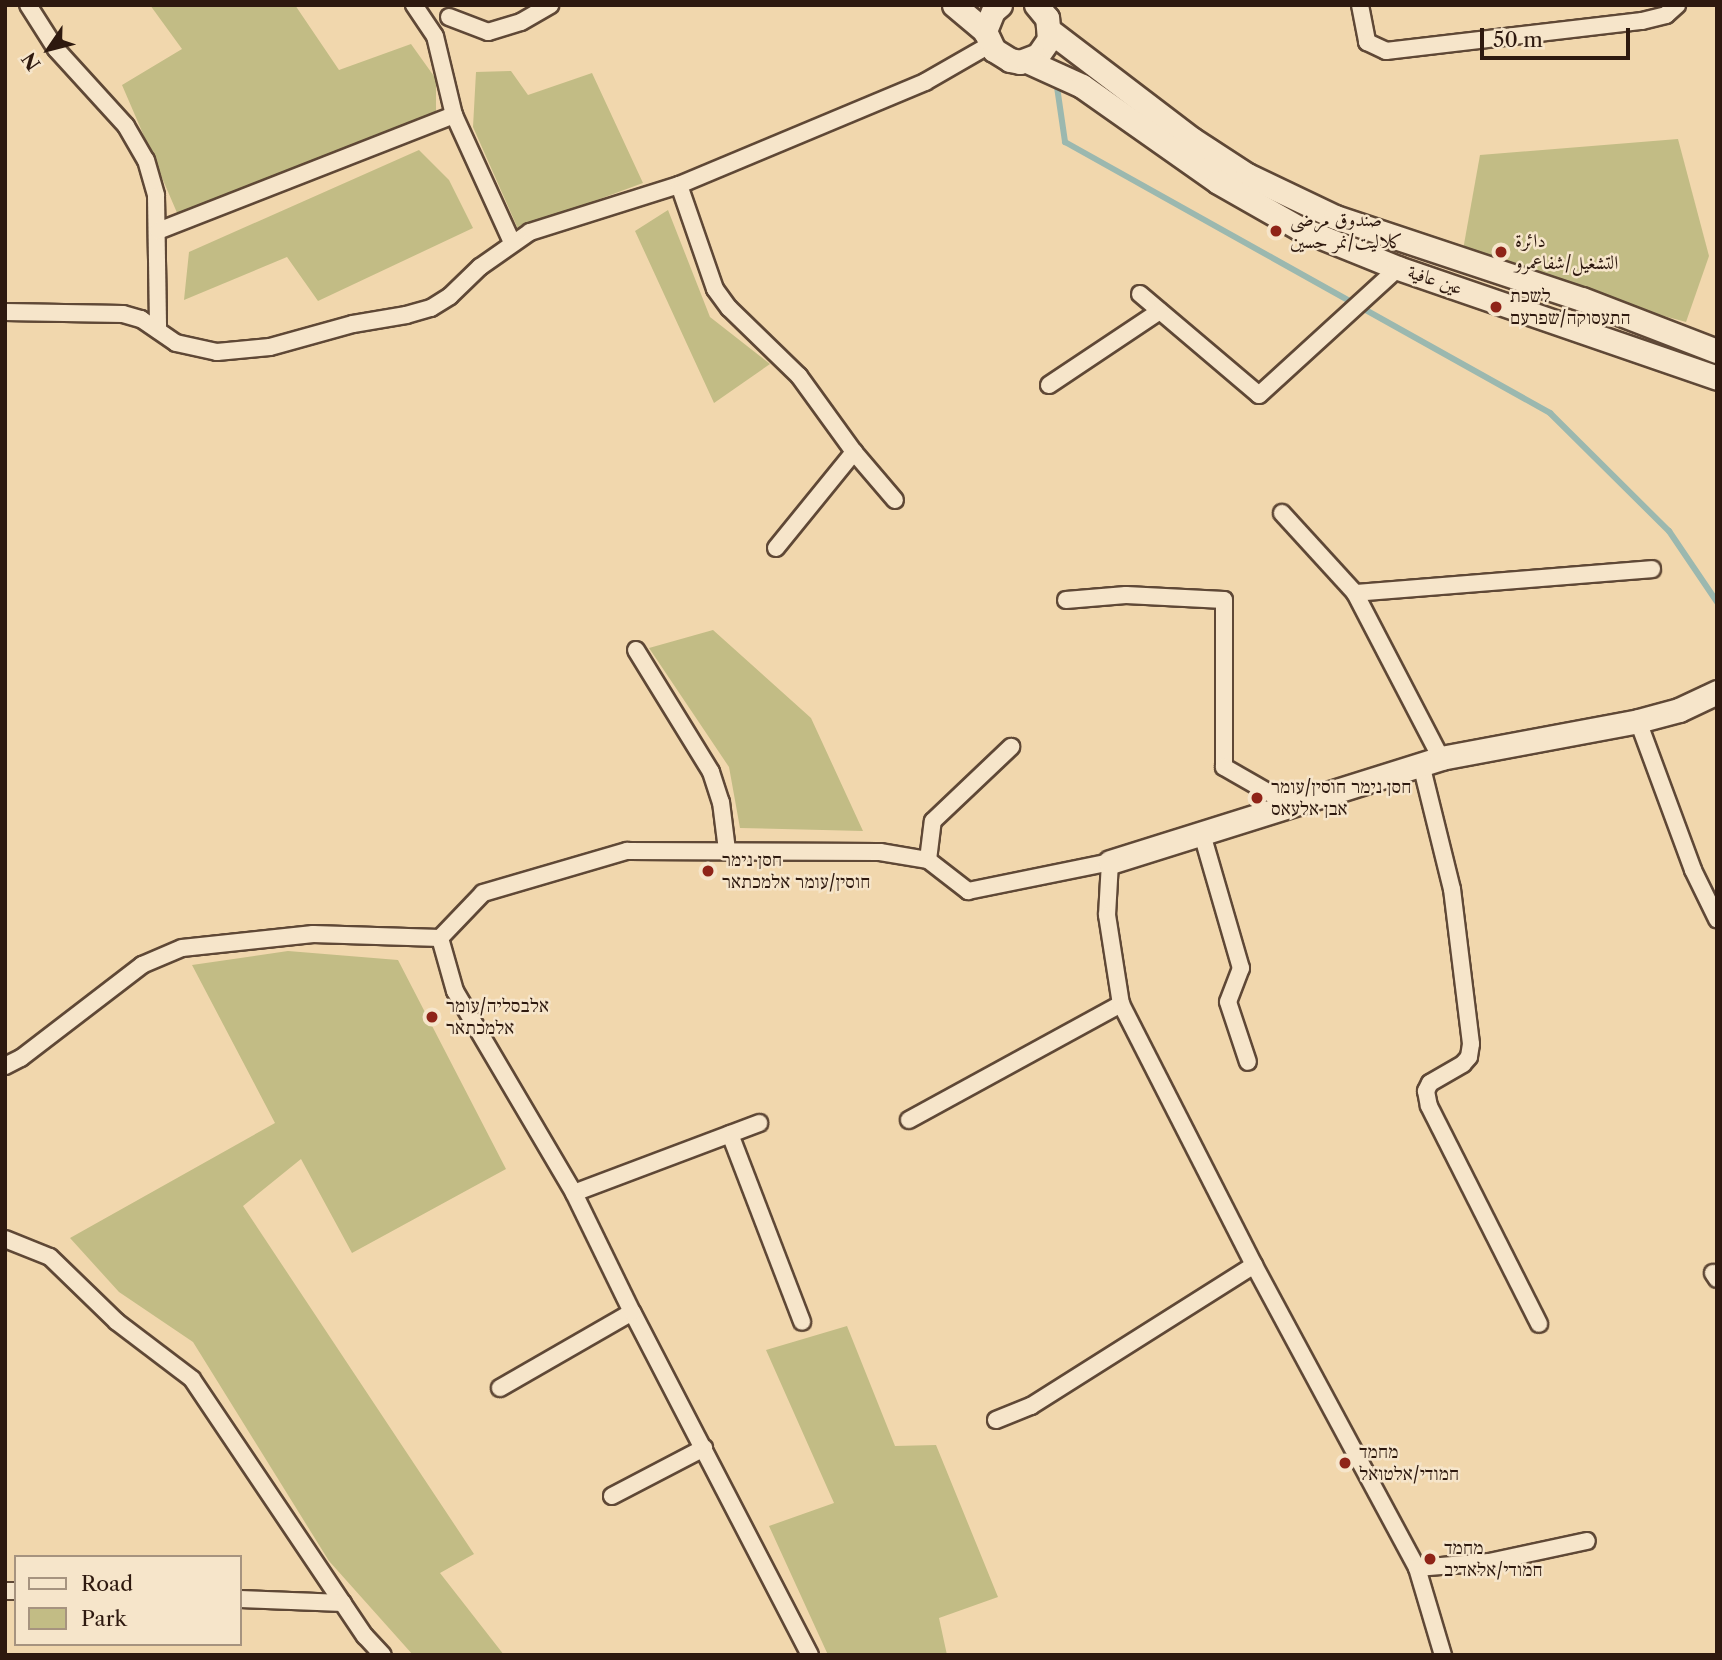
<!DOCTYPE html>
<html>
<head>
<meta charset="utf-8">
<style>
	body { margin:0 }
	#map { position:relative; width:1722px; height:1660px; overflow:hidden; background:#f1d7ad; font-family:"Libre Caslon Text",Amiri,"Frank Ruhl Libre",serif }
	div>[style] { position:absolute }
	.green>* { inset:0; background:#c2bc85 }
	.stream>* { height:6px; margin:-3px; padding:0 3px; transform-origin:3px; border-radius:3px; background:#9bb8af }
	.roads { filter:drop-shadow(2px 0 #5f4836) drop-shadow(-2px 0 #5f4836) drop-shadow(0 2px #5f4836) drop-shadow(0 -2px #5f4836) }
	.street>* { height:16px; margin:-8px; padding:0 8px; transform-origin:8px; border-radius:8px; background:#f6e5ca }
	.secondary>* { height:23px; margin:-11.5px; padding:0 11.5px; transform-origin:11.5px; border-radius:11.5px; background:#f6e5ca }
	.dots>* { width:19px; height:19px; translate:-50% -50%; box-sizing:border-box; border:4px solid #f6e5ca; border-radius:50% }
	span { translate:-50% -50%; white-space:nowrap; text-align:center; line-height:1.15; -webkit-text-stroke:5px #f6e5ca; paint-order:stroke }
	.poi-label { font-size:19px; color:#2e190f }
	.left { translate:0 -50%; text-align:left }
	.street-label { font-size:19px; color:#2e190f }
	.frame { position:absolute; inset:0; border:7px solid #2e190f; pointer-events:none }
	.legend { position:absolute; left:14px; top:1555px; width:228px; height:91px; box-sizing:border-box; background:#f6e5ca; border:2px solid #a6937f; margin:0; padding:9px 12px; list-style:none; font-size:21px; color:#2e190f }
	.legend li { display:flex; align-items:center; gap:14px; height:35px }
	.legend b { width:35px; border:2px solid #a6937f }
	.north { position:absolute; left:14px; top:14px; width:70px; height:70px; -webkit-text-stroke:5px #f6e5ca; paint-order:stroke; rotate:235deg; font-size:19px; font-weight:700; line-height:28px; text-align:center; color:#2e190f }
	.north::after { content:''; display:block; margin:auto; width:24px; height:32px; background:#2e190f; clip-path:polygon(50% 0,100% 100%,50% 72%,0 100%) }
	.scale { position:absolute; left:1480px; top:28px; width:150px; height:32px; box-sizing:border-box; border:4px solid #2e190f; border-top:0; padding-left:9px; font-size:21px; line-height:24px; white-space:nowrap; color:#2e190f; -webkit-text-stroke:5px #f6e5ca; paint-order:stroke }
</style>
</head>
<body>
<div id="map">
	<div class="green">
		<div style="clip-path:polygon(150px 5px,295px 5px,339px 70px,411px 44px,436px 79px,436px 112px,178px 215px,122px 85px,182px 49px)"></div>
		<div style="clip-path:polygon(511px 71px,528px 95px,592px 73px,643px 183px,518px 229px,473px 127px,476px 72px)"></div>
		<div style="clip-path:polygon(1678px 139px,1709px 256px,1686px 322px,1461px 261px,1480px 155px)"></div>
		<div style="clip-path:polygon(419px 150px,449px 180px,473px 228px,318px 301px,287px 257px,184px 300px,189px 252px)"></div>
		<div style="clip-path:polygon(668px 210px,710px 317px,770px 364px,714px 403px,635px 231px)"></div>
		<div style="clip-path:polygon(713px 630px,811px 718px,863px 831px,740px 828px,729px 767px,649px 648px)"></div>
		<div style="clip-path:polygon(288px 951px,398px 960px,506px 1169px,352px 1253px,301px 1159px,243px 1206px,474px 1554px,440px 1573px,504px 1655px,413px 1655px,329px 1561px,193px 1342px,119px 1292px,70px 1238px,275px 1123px,192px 965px)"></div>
		<div style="clip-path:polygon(847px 1326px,895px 1446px,936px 1445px,998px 1597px,939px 1618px,947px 1655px,828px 1655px,769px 1526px,834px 1503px,766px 1350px)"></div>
	</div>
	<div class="stream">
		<div style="left:1056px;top:80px;width:63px;rotate:81.7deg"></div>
		<div style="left:1065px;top:142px;width:556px;rotate:29.19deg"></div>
		<div style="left:1550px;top:413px;width:168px;rotate:44.8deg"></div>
		<div style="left:1669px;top:531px;width:86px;rotate:55.9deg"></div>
	</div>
	<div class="roads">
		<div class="street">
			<div style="left:28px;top:5px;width:52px;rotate:57.5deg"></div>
			<div style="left:56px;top:49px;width:104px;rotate:47.7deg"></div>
			<div style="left:126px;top:126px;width:39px;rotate:60deg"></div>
			<div style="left:146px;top:160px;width:37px;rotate:74deg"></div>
			<div style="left:156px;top:196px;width:134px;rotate:89.1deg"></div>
			<div style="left:414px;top:5px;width:37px;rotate:56deg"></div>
			<div style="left:435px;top:36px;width:81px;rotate:76.5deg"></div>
			<div style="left:454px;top:115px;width:140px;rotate:65.5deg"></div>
			<div style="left:1360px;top:5px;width:38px;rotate:79deg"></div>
			<div style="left:1367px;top:42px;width:21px;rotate:25deg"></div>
			<div style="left:1386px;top:51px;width:258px;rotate:-6.7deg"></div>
			<div style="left:1642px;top:21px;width:25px;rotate:-14deg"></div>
			<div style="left:1666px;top:15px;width:15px;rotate:-42deg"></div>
			<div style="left:449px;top:17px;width:42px;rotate:21deg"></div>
			<div style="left:488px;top:32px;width:34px;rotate:-17deg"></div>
			<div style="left:521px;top:22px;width:34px;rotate:-30deg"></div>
			<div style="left:679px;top:185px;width:110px;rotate:70.9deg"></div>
			<div style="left:715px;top:289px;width:24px;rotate:54deg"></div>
			<div style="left:729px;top:308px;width:98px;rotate:44.2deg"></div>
			<div style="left:799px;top:376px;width:94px;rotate:54.1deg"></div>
			<div style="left:854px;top:452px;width:63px;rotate:49.5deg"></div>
			<div style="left:158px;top:231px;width:318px;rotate:-21.4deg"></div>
			<div style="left:1140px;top:294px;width:156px;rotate:40.3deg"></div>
			<div style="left:1259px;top:395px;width:188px;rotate:-42.4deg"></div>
			<div style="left:5px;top:312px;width:118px;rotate:1deg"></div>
			<div style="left:123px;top:314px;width:19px;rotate:16deg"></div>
			<div style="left:141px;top:319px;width:42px;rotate:34.4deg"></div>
			<div style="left:176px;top:343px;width:42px;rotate:12.4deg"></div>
			<div style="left:217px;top:352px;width:53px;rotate:-5.4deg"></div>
			<div style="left:270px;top:347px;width:86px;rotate:-15.5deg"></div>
			<div style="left:353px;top:324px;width:54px;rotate:-9.6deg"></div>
			<div style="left:406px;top:315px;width:26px;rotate:-16deg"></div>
			<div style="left:431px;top:308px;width:22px;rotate:-32deg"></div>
			<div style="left:450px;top:296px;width:42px;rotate:-44deg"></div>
			<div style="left:480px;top:267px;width:61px;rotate:-35deg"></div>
			<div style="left:530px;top:232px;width:156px;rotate:-17.5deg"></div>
			<div style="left:679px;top:185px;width:267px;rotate:-22.7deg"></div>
			<div style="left:925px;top:82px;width:76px;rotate:-29.9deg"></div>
			<div style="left:1049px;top:385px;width:133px;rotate:-33.7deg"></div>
			<div style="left:1282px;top:513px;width:108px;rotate:47.6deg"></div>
			<div style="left:1355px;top:593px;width:186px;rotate:62.5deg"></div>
			<div style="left:776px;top:548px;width:124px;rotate:-50.9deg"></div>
			<div style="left:1355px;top:593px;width:298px;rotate:-4.6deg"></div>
			<div style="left:1066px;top:600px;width:60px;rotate:-4.8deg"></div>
			<div style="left:1126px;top:595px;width:98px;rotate:2.9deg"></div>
			<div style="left:1224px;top:600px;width:167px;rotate:90deg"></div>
			<div style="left:1224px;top:767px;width:78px;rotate:29.8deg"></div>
			<div style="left:636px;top:650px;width:143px;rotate:58.4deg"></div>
			<div style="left:711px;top:772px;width:32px;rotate:72deg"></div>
			<div style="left:721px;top:802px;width:48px;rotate:82.9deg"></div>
			<div style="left:1638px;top:721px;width:159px;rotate:69.7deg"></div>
			<div style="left:1693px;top:870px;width:55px;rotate:63.9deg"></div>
			<div style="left:1421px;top:764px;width:129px;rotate:76.1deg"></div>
			<div style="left:1452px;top:889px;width:156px;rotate:83deg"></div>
			<div style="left:1471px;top:1044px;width:13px;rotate:99deg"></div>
			<div style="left:1469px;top:1057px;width:9px;rotate:131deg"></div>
			<div style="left:1463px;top:1064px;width:38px;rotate:150deg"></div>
			<div style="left:1430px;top:1083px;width:9px;rotate:117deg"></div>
			<div style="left:1426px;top:1091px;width:15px;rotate:79deg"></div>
			<div style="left:1429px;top:1106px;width:244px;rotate:63.2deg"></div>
			<div style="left:1202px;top:834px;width:140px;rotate:73.8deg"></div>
			<div style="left:1241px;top:968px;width:36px;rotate:111deg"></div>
			<div style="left:1228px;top:1002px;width:63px;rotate:71.6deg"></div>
			<div style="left:928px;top:860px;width:39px;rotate:-83deg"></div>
			<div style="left:933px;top:821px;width:108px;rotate:-43.5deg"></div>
			<div style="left:5px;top:1066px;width:18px;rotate:-27deg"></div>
			<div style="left:21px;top:1058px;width:153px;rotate:-37.5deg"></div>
			<div style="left:142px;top:965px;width:43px;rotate:-23deg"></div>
			<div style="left:182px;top:948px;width:132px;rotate:-6.1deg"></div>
			<div style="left:313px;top:934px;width:127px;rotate:1.8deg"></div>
			<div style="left:909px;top:1120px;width:242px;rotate:-28.7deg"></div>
			<div style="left:730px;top:1134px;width:201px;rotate:69deg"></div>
			<div style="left:574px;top:1193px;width:198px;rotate:-20.7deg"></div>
			<div style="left:5px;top:1239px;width:48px;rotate:21.8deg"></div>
			<div style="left:50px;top:1257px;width:93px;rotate:44.1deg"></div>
			<div style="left:117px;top:1322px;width:94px;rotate:37.2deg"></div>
			<div style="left:192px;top:1379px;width:310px;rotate:56.1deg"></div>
			<div style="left:365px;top:1636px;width:26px;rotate:47deg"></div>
			<div style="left:1713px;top:1273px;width:7px;rotate:56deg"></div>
			<div style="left:500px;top:1388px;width:152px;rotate:-29.9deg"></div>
			<div style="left:996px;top:1420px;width:38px;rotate:-22deg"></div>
			<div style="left:1031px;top:1406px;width:264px;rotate:-32.3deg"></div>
			<div style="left:612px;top:1496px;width:104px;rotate:-27.6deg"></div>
			<div style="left:1417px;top:1568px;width:72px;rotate:-4.8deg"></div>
			<div style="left:1489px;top:1562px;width:100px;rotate:-12.1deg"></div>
			<div style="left:5px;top:1591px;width:11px"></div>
			<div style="left:240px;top:1599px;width:103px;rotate:2.2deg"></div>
			<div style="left:810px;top:1655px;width:386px;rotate:-117.4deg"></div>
			<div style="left:632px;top:1312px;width:132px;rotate:-116deg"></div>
			<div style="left:574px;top:1193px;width:234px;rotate:-120.5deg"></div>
			<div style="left:455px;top:991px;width:55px;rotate:-105.8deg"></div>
			<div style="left:440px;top:938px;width:62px;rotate:-46.3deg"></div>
			<div style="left:483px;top:893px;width:150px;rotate:-16.3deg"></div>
			<div style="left:627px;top:851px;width:253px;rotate:0.2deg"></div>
			<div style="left:880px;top:852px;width:49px;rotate:9.5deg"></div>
			<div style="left:928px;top:860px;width:51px;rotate:37.8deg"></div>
			<div style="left:968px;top:891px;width:145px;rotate:-11.5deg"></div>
			<div style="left:1110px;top:862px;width:53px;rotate:93.2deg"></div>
			<div style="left:1107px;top:915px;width:90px;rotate:81.1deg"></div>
			<div style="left:1121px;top:1004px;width:293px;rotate:63deg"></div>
			<div style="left:1254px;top:1265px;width:344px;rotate:61.7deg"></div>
			<div style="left:1417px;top:1568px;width:91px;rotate:73.4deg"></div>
		</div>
		<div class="secondary">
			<div style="left:954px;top:5px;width:40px;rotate:40deg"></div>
			<div style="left:1000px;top:5px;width:9px;rotate:139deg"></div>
			<div style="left:993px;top:11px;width:22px;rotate:112deg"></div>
			<div style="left:985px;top:31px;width:21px;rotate:65deg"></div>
			<div style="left:994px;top:50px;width:19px;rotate:32deg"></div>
			<div style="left:1010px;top:60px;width:10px;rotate:11deg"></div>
			<div style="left:1020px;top:62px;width:19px;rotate:-21deg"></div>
			<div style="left:1038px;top:55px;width:19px;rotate:-55deg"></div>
			<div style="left:1049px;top:39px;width:21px;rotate:-95deg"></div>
			<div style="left:1047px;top:18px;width:17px;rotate:-130deg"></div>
			<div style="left:1050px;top:31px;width:178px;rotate:37.3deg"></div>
			<div style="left:1192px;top:139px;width:66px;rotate:33.2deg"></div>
			<div style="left:1247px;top:175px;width:98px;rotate:25.5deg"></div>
			<div style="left:1335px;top:217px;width:260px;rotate:18.4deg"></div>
			<div style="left:1582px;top:299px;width:145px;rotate:21.1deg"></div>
			<div style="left:1027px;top:61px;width:60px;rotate:24.4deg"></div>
			<div style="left:1082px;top:86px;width:166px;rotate:35.2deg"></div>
			<div style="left:1218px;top:182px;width:93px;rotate:29.6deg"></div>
			<div style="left:1299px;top:228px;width:107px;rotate:22deg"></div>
			<div style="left:1398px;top:268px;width:337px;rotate:19deg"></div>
			<div style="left:1110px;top:862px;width:347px;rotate:-17.4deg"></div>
			<div style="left:1441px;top:758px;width:200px;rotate:-10.6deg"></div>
			<div style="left:1638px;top:721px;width:42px;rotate:-15deg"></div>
			<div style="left:1679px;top:710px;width:42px;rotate:-25.3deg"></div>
		</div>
	</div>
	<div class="dots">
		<div style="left:1276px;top:231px;background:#8f2418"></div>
		<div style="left:1501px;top:252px;background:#8f2418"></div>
		<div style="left:1496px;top:307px;background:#8f2418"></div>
		<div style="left:1257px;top:798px;background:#8f2418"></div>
		<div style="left:708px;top:871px;background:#8f2418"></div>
		<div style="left:432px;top:1017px;background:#8f2418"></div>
		<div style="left:1345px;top:1463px;background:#8f2418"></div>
		<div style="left:1430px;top:1559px;background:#8f2418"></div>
	</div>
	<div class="poi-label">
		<span class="left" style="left:1290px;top:231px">صندوق مرضى<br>كلاليت/نمر حسين</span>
		<span class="left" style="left:1515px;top:252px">دائرة<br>التشغيل/شفاعمرو</span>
		<span class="left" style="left:1510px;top:307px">לשכת<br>התעסוקה/שפרעם</span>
		<span class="left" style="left:1271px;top:798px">חסן נימר חוסין/עומר<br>אבן אלעאס</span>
		<span class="left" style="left:722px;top:871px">חסן נימר<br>חוסין/עומר אלמכתאר</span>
		<span class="left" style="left:446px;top:1017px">אלבסליה/עומר<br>אלמכתאר</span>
		<span class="left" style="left:1359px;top:1463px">מחמד<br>חמודי/אלטואל</span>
		<span class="left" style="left:1444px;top:1559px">מחמד<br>חמודי/אלאדיב</span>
	</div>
	<div class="street-label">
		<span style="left:1435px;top:280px;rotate:18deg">عين عافية</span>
	</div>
	<div class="frame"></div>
	<ul class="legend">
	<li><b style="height:9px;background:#f6e5ca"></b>Road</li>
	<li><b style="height:19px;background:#c2bc85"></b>Park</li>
	</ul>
	<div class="north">N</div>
	<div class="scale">50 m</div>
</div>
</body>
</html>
